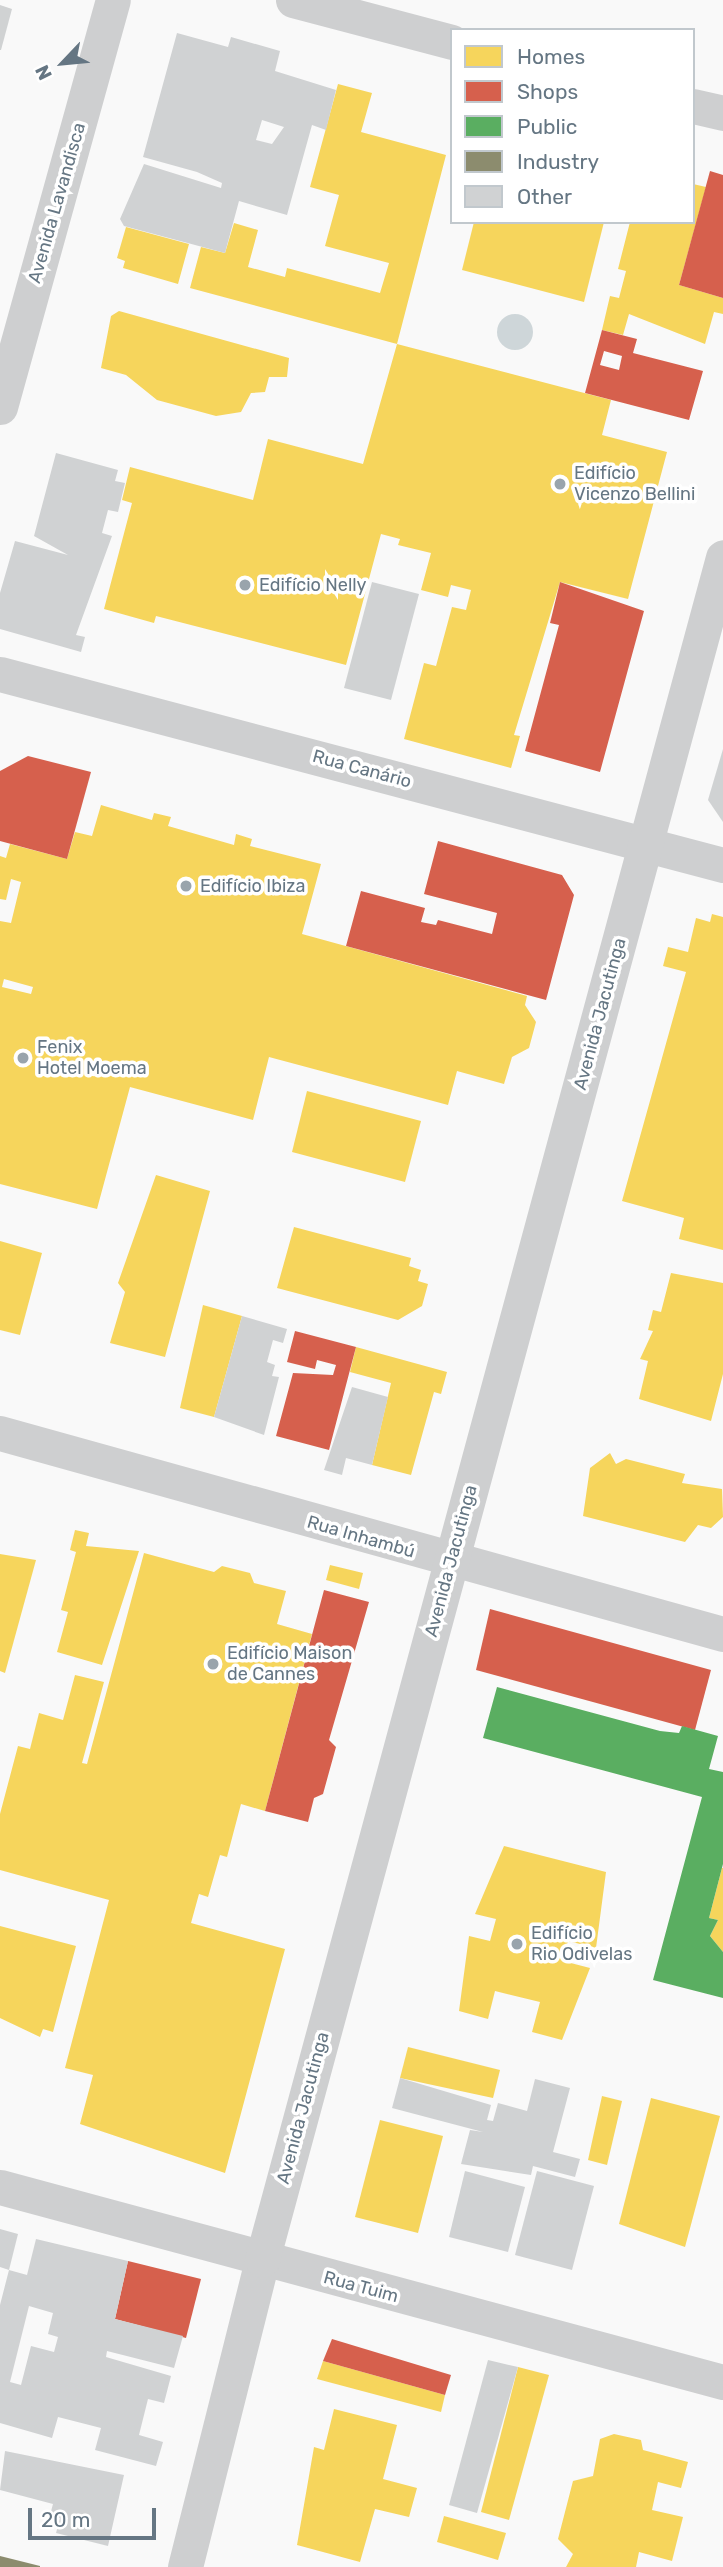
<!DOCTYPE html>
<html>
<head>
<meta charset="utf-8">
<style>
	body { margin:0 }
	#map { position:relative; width:723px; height:2567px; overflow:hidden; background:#f9f9f9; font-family:Rubik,sans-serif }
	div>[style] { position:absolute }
	.water>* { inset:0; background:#ced6d9 }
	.round { border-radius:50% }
	.homes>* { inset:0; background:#f6d55c }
	.shops>* { inset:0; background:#d6604d }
	.public>* { inset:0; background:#5aae61 }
	.industry>* { inset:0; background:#8c8c6e }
	.building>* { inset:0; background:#d0d2d3 }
	.street>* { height:35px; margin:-17.5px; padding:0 17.5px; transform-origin:17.5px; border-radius:17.5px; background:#cecfd0 }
	.dots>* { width:19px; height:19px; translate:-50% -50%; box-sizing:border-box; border:4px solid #fff; border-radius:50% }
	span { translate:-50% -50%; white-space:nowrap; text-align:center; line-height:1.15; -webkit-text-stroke:7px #fff; paint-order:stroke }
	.street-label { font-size:18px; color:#657683 }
	.poi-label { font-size:18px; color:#657683 }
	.left { translate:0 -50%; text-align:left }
	.legend { position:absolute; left:450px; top:28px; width:245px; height:196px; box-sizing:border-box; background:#fff; border:2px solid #c1c8cd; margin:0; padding:9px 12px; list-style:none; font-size:21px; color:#657683 }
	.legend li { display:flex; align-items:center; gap:14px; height:35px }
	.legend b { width:35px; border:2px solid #c1c8cd }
	.north { position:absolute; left:28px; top:28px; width:70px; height:70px; -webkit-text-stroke:5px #fff; paint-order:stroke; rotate:244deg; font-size:19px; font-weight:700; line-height:28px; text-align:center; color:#657683 }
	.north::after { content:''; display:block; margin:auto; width:24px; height:32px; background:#657683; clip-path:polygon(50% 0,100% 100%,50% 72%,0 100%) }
	.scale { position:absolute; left:28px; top:2508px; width:128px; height:32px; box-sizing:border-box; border:4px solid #657683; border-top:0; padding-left:9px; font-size:21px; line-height:24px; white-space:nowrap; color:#657683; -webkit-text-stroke:5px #fff; paint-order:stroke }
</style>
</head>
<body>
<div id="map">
	<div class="water">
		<div class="round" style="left:497px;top:314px;width:36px;height:36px"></div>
	</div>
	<div class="homes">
		<div style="clip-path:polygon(338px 84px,372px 93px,361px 132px,446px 155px,397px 344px,190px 288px,201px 247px,225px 253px,234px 223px,258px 230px,248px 267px,285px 277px,287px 268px,380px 293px,389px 263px,325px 246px,339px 195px,310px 187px)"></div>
		<div style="clip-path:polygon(693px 184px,706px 187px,679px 285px,723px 298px,723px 314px,714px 312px,705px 344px,629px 314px,623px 335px,602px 330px,610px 296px,619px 298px,626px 271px,618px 269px,630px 222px,693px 222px)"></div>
		<div style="clip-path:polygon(474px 222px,604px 222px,584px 302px,462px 270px)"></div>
		<div style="clip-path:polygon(126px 227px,189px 244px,178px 284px,123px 268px,125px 261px,117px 258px)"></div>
		<div style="clip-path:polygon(119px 311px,289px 358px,287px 377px,269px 377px,265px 392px,251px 393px,241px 412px,216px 416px,157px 400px,126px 375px,101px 368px,111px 316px)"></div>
		<div style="clip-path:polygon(397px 344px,611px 400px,602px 435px,667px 452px,628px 599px,560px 582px,514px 735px,520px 736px,511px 768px,404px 739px,424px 663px,436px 666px,452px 607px,466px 610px,471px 590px,451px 585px,448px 597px,421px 590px,431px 553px,398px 545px,400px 539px,381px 534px,346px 665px,156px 616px,154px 623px,104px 609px,132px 503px,122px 500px,130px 467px,253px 500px,268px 439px,363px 464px)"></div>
		<div style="clip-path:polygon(evenodd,101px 805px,152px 820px,154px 813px,171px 817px,168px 826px,234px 845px,236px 834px,252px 839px,250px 846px,321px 864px,302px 934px,527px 996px,525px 1005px,536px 1022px,529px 1048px,512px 1057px,504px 1084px,457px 1071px,448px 1105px,269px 1057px,253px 1120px,130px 1087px,97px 1209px,0 1184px,0 921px,11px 923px,21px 882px,11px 879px,6px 900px,0 899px,0 856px,6px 858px,10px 844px,67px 859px,75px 832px,92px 836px,101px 805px,4px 979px,33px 987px,31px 994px,2px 987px,4px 979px)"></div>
		<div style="clip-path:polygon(712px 914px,723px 917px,723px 1250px,679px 1239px,684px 1218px,622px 1201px,686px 972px,663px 966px,668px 947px,688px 952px,696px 918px,710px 922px)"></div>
		<div style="clip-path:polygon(307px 1091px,421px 1121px,405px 1182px,292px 1152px)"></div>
		<div style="clip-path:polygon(156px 1175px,210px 1191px,165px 1357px,110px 1343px,125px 1292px,118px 1283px)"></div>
		<div style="clip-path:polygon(294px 1227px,411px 1258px,409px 1266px,421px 1270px,418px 1281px,428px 1284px,422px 1306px,398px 1320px,277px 1288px)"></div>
		<div style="clip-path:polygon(0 1241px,42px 1253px,20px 1335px,0 1330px)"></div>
		<div style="clip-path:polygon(671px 1273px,723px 1283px,723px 1374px,711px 1421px,639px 1399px,648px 1361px,640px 1359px,653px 1331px,648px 1330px,653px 1310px,661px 1312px)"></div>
		<div style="clip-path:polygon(203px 1305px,242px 1316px,214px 1417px,180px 1408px)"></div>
		<div style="clip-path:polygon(356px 1347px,447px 1372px,441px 1394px,434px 1392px,411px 1475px,372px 1465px,391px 1383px,350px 1372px)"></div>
		<div style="clip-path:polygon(610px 1453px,616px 1464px,626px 1459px,685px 1474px,682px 1483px,722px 1489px,723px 1517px,711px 1528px,698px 1525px,685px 1542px,583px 1516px,590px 1468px)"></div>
		<div style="clip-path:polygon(75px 1530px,89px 1533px,86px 1546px,139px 1551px,102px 1665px,57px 1652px,68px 1612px,61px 1610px,76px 1552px,70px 1550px)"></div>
		<div style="clip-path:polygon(144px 1553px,214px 1572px,222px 1566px,250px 1573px,254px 1583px,286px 1591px,277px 1624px,312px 1634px,265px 1811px,241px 1804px,227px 1857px,220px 1855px,208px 1897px,199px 1894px,191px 1923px,285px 1949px,225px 2173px,80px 2124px,93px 2075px,65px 2068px,109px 1900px,0 1870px,0 1814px,18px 1746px,30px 1749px,39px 1713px,63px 1720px,75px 1675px,104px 1682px,82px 1763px,87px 1764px)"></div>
		<div style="clip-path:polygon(0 1554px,36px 1560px,5px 1673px,0 1671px)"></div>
		<div style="clip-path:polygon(330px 1565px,363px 1573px,359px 1589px,326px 1580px)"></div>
		<div style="clip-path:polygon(504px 1846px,606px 1872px,596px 1948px,568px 1941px,563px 1961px,590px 1968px,562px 2040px,532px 2032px,540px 2002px,495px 1991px,488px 2019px,459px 2011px,469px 1936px,490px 1941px,496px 1919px,475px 1914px)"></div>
		<div style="clip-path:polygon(722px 1868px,723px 1868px,723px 1952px,710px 1936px,718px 1920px,709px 1918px)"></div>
		<div style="clip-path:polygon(0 1926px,76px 1946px,53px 2032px,43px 2029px,40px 2037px,0 2018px)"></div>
		<div style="clip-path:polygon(408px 2047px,500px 2070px,493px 2098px,400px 2078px)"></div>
		<div style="clip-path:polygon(602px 2096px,622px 2101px,607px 2165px,588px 2160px)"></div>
		<div style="clip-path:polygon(651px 2098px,720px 2116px,685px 2247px,619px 2224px)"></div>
		<div style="clip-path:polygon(380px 2120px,443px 2136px,418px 2233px,355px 2217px)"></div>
		<div style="clip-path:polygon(323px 2361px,445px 2395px,441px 2412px,317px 2379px)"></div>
		<div style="clip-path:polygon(518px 2367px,549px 2375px,509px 2520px,481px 2512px)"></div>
		<div style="clip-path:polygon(334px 2409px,397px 2425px,383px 2479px,417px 2488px,409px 2517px,375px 2509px,360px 2562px,297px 2545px,314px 2447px,324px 2450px)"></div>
		<div style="clip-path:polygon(614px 2434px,641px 2440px,643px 2450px,688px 2462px,681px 2488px,658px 2482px,652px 2510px,683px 2517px,672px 2561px,639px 2552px,636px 2567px,566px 2567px,573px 2554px,558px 2539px,573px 2481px,593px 2476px,600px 2439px)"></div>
		<div style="clip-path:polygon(444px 2516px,506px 2533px,498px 2560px,437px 2542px)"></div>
	</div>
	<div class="shops">
		<div style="clip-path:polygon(710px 171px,723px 175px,723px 298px,679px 285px)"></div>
		<div style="clip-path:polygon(evenodd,602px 330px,637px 339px,633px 353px,703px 371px,689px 420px,585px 393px,602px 330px,604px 351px,622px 356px,619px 370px,600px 365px,604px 351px)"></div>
		<div style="clip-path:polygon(560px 582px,644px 611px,600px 772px,525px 751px,559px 625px,550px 623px)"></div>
		<div style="clip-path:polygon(28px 756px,91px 772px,67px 859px,0 841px,0 771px)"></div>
		<div style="clip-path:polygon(438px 841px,562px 875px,574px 895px,546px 1000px,346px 946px,361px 891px,425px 908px,421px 922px,436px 925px,438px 920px,492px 934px,497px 913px,424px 894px)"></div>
		<div style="clip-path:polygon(295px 1331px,356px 1347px,329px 1450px,276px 1436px,293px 1373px,333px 1375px,336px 1365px,317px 1360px,315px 1369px,287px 1362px)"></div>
		<div style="clip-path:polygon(324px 1590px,369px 1602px,329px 1740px,336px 1747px,323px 1794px,314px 1798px,308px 1822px,265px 1811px)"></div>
		<div style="clip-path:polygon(490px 1609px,711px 1670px,695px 1730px,476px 1670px)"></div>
		<div style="clip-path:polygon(128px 2261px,201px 2279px,186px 2338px,115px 2319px)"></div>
		<div style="clip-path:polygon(332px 2339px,451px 2375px,445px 2395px,323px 2361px)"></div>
	</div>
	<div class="public">
		<div style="clip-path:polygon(497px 1687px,660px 1731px,679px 1733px,682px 1726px,718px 1736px,709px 1769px,723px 1772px,723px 1864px,709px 1918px,718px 1920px,710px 1936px,723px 1952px,723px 1998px,653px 1980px,702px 1797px,483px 1738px)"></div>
	</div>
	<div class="industry">
		<div style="clip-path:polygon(0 2556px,40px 2566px,40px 2567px,0 2567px)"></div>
	</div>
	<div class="building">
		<div style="clip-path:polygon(0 5px,12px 9px,1px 50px,0 50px)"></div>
		<div style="clip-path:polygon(evenodd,177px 33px,228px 47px,231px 37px,280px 51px,275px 71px,336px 90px,326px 130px,312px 125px,287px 215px,239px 201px,225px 253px,124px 226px,120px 219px,144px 164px,221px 188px,222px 183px,197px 172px,143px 157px,177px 33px,262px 120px,284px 127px,272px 144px,256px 140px,262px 120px)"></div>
		<div style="clip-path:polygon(56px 453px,118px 470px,115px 481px,125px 483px,118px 512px,108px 510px,102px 533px,112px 536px,76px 635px,85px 637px,81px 652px,0 629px,0 593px,15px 541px,68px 555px,34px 536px)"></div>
		<div style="clip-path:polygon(372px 582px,419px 594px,391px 700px,344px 688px)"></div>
		<div style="clip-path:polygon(723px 749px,723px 822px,708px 800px)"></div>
		<div style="clip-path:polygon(242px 1316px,287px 1329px,283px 1343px,273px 1340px,267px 1362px,275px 1365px,272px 1376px,279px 1377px,264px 1435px,214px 1417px)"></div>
		<div style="clip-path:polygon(352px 1387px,388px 1397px,372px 1465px,346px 1458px,342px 1475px,324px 1470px)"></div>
		<div style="clip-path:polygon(400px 2078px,491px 2105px,487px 2120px,493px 2121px,498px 2103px,527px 2111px,535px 2079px,570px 2088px,553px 2152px,580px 2159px,575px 2177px,533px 2166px,531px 2175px,461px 2164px,470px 2130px,483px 2132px,392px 2108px)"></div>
		<div style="clip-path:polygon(465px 2171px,525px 2187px,508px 2252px,449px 2237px)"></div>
		<div style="clip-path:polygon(537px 2171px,594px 2186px,572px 2270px,515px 2255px)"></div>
		<div style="clip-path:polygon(0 2229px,18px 2234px,9px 2270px,0 2267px)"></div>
		<div style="clip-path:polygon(evenodd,36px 2239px,128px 2261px,115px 2319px,183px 2336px,174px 2368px,107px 2351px,106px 2357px,171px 2376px,164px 2403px,148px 2399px,139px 2435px,163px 2442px,156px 2466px,95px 2450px,101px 2428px,58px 2417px,52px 2438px,0 2423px,0 2305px,9px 2270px,27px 2275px,36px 2239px,29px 2306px,53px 2313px,48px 2334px,58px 2337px,54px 2352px,31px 2346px,21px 2385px,10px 2382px,29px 2306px)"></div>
		<div style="clip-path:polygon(488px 2360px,518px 2367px,477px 2513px,449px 2505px)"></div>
		<div style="clip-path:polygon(5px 2451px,124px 2475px,108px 2546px,56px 2533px,60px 2518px,50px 2515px,53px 2504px,0 2490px)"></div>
	</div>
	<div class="street">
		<div style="left:293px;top:0;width:164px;rotate:14.8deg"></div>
		<div style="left:693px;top:106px;width:31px;rotate:13deg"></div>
		<div style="left:0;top:407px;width:422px;rotate:-74.5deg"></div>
		<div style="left:0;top:674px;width:748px;rotate:14.8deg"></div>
		<div style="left:0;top:1433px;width:750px;rotate:15.54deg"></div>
		<div style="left:0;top:2187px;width:749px;rotate:15.09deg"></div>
		<div style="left:185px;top:2567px;width:317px;rotate:-75.9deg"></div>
		<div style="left:262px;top:2260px;width:1764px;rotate:-74.85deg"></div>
	</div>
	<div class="dots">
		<div style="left:560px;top:484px;background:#99a4ac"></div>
		<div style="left:245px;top:585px;background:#99a4ac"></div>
		<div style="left:186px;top:886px;background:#99a4ac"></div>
		<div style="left:23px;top:1058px;background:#99a4ac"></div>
		<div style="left:213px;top:1664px;background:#99a4ac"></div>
		<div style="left:517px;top:1944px;background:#99a4ac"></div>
	</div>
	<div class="street-label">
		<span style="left:57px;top:203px;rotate:-74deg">Avenida Lavandisca</span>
		<span style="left:362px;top:769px;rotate:15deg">Rua Canário</span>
		<span style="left:600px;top:1014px;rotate:-75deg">Avenida Jacutinga</span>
		<span style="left:361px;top:1537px;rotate:16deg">Rua Inhambú</span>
		<span style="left:451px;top:1561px;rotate:-75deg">Avenida Jacutinga</span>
		<span style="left:303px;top:2108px;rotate:-75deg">Avenida Jacutinga</span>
		<span style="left:361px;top:2287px;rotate:15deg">Rua Tuim</span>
	</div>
	<div class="poi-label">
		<span class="left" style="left:574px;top:484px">Edifício<br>Vicenzo Bellini</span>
		<span class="left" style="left:259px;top:585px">Edifício Nelly</span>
		<span class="left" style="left:200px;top:886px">Edifício Ibiza</span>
		<span class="left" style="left:37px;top:1058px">Fenix<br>Hotel Moema</span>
		<span class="left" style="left:227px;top:1664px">Edifício Maison<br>de Cannes</span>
		<span class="left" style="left:531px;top:1944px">Edifício<br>Rio Odivelas</span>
	</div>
	<ul class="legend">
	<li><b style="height:19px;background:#f6d55c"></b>Homes</li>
	<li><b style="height:19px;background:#d6604d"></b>Shops</li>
	<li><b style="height:19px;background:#5aae61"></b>Public</li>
	<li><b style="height:19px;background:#8c8c6e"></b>Industry</li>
	<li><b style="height:19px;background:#d0d2d3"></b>Other</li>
	</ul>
	<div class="north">N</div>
	<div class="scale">20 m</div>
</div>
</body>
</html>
